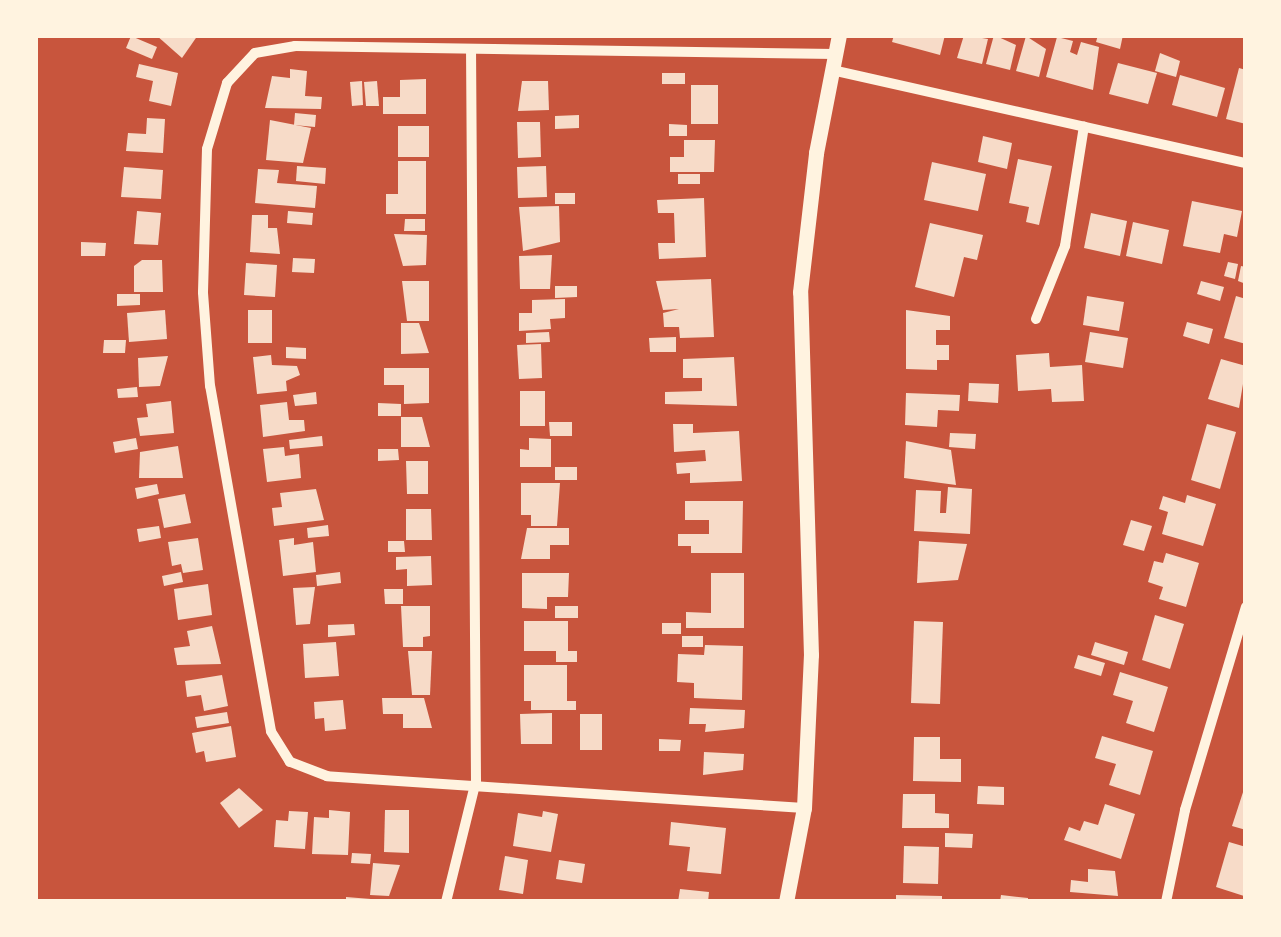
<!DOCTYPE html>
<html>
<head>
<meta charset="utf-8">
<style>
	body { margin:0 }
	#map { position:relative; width:1281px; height:937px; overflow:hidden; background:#c8553d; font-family:Raleway,sans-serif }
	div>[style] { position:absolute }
	.building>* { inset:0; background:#f7dbc8 }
	.minor>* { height:10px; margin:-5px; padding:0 5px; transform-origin:5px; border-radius:5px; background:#fff3e0 }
	.tertiary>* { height:15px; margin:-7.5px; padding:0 7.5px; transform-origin:7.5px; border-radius:7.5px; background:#fff3e0 }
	span { translate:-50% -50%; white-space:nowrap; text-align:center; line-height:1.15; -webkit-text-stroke:9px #fff3e0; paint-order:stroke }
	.frame { position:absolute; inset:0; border:38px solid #fff3e0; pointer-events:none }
</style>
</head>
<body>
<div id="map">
	<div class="building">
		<div style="clip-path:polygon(156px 35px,198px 35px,182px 58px)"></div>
		<div style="clip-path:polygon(894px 35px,945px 35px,940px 55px,892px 42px)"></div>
		<div style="clip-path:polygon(964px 35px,988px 39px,982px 64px,957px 58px)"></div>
		<div style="clip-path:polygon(994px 35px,1016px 45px,1010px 70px,986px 64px)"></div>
		<div style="clip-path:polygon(1098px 35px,1123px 35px,1120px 49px,1096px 42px)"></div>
		<div style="clip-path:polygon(131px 36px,157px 47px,152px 59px,126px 48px)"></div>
		<div style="clip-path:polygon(1026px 36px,1046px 49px,1039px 77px,1016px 71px)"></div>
		<div style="clip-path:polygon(1057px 37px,1073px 41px,1070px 52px,1077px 55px,1081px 42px,1099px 47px,1093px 90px,1046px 77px)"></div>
		<div style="clip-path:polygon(1160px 53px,1180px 61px,1176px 77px,1155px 71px)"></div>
		<div style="clip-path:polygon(1118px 63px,1157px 73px,1148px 104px,1109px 94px)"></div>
		<div style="clip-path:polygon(139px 64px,178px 73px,171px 106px,149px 101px,153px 81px,136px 77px)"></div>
		<div style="clip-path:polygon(1239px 68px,1246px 70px,1246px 124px,1226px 119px)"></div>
		<div style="clip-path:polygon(290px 69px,307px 71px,305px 96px,322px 97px,321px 109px,265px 108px,272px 76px,290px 78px)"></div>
		<div style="clip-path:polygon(662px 73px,685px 73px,685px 84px,662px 84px)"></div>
		<div style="clip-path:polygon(1180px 75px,1225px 88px,1217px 117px,1172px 105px)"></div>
		<div style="clip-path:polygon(426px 79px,426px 114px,383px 114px,383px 97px,400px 97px,400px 80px)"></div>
		<div style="clip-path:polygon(362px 81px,363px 105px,352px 106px,350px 82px)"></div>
		<div style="clip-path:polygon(377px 81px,379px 106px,366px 106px,364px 82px)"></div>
		<div style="clip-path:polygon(522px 81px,548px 81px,549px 110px,518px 111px)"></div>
		<div style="clip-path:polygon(691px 85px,718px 85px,718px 124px,691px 124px)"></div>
		<div style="clip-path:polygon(295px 113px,316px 115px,315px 127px,294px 125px)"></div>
		<div style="clip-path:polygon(579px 115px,579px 128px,555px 129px,555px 116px)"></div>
		<div style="clip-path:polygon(147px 118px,165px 119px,163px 153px,126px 151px,128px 133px,146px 134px)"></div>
		<div style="clip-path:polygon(270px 120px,311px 128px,303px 163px,266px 160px)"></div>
		<div style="clip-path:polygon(517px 122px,540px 122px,541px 157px,518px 158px)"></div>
		<div style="clip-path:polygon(669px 124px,687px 125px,687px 136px,669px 136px)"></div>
		<div style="clip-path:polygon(398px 126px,429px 126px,429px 157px,398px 157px)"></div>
		<div style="clip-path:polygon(983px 136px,1012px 143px,1007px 169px,978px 162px)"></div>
		<div style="clip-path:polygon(684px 140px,715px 140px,714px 172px,670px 172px,670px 157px,684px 157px)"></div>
		<div style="clip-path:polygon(1018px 159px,1052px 166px,1039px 225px,1026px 222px,1029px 207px,1009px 203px)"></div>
		<div style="clip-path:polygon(398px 161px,426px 161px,426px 214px,386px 214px,386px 194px,398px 194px)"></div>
		<div style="clip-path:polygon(932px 162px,986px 174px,978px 211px,924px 200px)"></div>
		<div style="clip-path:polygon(297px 166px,326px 168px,325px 184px,296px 181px)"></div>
		<div style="clip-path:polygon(546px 166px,547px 197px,518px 198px,517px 167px)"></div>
		<div style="clip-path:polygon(124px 167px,163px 170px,161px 199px,121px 197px)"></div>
		<div style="clip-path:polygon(258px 169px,279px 170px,277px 183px,317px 186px,315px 208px,255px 203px)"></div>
		<div style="clip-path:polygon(678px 174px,700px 174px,700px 184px,678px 184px)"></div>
		<div style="clip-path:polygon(555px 193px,575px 193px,575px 204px,555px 204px)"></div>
		<div style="clip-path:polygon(704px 198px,706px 257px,659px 259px,658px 243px,675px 243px,674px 213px,658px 213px,657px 200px)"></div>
		<div style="clip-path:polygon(1192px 201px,1242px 211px,1237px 237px,1224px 234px,1220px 253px,1183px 246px)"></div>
		<div style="clip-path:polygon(559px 206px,560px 242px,523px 251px,519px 207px)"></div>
		<div style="clip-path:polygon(137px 211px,161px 213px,158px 245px,134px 244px)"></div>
		<div style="clip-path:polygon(288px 211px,313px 213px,312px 225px,287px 223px)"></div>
		<div style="clip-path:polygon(1091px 213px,1127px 221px,1120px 256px,1084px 248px)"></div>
		<div style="clip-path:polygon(252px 215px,268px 215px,268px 228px,277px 228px,280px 254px,250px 252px)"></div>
		<div style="clip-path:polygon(405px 219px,425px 219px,425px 231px,404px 231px)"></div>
		<div style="clip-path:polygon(1133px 222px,1169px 230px,1162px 264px,1126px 256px)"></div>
		<div style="clip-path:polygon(930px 223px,983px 235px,977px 260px,964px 257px,954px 297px,915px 287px)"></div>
		<div style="clip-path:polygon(394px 234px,427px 235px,426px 265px,403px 266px)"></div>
		<div style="clip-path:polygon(81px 242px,106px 243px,105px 256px,81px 256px)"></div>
		<div style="clip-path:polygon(552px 255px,550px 289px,520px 289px,519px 256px)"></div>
		<div style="clip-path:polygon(293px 258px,315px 259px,314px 273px,292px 272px)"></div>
		<div style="clip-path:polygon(142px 260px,162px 260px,163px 292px,134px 292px,134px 266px)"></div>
		<div style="clip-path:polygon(1228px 262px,1238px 264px,1235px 279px,1224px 276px)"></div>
		<div style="clip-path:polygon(246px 263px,277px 265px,275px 297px,244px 295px)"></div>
		<div style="clip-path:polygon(1241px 266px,1246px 267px,1246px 284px,1238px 281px)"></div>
		<div style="clip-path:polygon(711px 279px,714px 337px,680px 338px,679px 327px,664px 327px,663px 313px,679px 309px,663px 310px,656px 281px)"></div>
		<div style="clip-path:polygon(402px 281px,429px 281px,429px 321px,407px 321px)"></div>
		<div style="clip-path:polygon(1201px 281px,1224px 287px,1220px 301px,1197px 294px)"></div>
		<div style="clip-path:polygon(555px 286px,577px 286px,577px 297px,555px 298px)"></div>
		<div style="clip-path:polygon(117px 294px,140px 294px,140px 305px,117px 306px)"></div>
		<div style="clip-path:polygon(1087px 296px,1124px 302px,1119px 331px,1083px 325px)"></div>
		<div style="clip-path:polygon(1236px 296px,1246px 299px,1246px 344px,1224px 338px)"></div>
		<div style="clip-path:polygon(565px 299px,565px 318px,550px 319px,551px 329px,519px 331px,519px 313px,532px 313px,532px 300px)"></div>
		<div style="clip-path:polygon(165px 310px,167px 339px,129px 342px,127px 313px)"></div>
		<div style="clip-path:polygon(248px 310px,272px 310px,272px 343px,248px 343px)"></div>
		<div style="clip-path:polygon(906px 310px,950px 316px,950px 330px,936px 330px,936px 345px,949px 345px,949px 360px,937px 360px,937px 370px,906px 369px)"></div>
		<div style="clip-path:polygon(1187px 322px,1213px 329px,1209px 344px,1183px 336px)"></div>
		<div style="clip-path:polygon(401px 323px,419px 323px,429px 353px,401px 354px)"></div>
		<div style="clip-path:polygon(549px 332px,550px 342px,526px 343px,526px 333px)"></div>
		<div style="clip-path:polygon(1090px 332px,1128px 338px,1123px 368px,1085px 362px)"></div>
		<div style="clip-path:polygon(676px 337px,676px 352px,650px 352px,649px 338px)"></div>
		<div style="clip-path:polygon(104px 340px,126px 340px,125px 353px,103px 353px)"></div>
		<div style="clip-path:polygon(541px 344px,542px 378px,519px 379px,517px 345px)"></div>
		<div style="clip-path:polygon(286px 347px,306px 348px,306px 359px,286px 358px)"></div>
		<div style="clip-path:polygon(1049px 353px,1050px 367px,1082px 365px,1084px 401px,1052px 402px,1051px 389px,1018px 391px,1016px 355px)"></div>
		<div style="clip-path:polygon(271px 355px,272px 365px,297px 366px,300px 375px,286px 381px,287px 391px,257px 394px,253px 357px)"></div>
		<div style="clip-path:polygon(168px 356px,160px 386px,139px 387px,138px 358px)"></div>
		<div style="clip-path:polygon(734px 357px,737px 406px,665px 404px,665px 392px,702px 391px,702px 378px,683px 378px,683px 359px)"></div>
		<div style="clip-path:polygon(1221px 359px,1246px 366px,1239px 408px,1208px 399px)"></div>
		<div style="clip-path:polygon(384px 368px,429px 368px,429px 403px,404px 404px,404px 385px,384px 385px)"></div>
		<div style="clip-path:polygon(969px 383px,999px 384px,998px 403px,968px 401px)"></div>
		<div style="clip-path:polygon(137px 387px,138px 397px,118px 398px,117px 389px)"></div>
		<div style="clip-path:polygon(520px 391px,545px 391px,545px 426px,520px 426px)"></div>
		<div style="clip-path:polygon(316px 392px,317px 404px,295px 406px,293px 395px)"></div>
		<div style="clip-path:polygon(906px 393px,960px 395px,959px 411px,938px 410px,937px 427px,905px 425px)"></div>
		<div style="clip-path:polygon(171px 401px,174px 433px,140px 436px,137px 418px,148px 417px,146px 404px)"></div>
		<div style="clip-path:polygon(287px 402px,289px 420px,304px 420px,305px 431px,263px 437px,260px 405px)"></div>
		<div style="clip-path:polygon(378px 403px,401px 404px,401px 416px,378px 416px)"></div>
		<div style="clip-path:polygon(401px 417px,422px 417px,430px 447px,401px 447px)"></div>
		<div style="clip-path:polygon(549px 422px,572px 422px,572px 436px,550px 436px)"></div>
		<div style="clip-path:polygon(673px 424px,693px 424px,693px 433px,739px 431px,742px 481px,690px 483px,690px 473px,677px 474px,676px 463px,706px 461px,705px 450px,674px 452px)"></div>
		<div style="clip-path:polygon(1207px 424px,1236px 432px,1220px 489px,1191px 480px)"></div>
		<div style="clip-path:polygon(950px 433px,976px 434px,975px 449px,949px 447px)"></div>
		<div style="clip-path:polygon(322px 436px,323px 446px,290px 449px,289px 440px)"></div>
		<div style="clip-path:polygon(136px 438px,138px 449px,115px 453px,113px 442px)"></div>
		<div style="clip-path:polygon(529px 438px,551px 439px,551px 467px,520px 467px,520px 449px,529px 450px)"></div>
		<div style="clip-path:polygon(906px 441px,951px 450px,956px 485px,904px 478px)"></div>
		<div style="clip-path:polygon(178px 446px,183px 478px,139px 478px,140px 452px)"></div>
		<div style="clip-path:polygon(284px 447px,285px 456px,299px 454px,301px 478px,267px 482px,263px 449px)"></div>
		<div style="clip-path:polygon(378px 449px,398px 449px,399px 460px,378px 461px)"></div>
		<div style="clip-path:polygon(406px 461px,428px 461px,428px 494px,407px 494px)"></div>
		<div style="clip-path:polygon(555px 467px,577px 467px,577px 480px,555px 480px)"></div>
		<div style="clip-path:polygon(521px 483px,560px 483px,557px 526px,531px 526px,531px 515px,521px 515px)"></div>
		<div style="clip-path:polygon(157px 484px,159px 494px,137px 499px,135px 488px)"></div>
		<div style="clip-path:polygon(948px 487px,972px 489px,970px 534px,914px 531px,916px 490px,941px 491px,940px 513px,946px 513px)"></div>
		<div style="clip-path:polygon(316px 489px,324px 520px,274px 526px,272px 508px,282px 507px,280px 493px)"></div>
		<div style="clip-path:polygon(185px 494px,191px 523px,164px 528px,158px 499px)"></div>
		<div style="clip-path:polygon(1187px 495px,1216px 504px,1203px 546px,1162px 534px,1168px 512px,1159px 509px,1163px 496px,1185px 503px)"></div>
		<div style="clip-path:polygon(685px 501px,743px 501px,742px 553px,691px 553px,691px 546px,678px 546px,678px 534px,709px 534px,709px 520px,685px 520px)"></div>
		<div style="clip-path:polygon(406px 509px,431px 509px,432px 540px,406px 540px)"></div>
		<div style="clip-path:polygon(1131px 520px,1152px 526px,1144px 551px,1123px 545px)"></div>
		<div style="clip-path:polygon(328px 525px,329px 536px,308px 538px,307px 528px)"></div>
		<div style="clip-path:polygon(159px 526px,161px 538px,139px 542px,137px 529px)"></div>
		<div style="clip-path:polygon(527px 528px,569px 528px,569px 545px,550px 545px,550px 559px,521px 559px)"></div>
		<div style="clip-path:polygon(198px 538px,203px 570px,183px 573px,181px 564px,172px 566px,168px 542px)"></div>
		<div style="clip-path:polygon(294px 538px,294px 545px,313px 542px,316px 572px,283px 576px,279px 540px)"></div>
		<div style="clip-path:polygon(388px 541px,404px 541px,405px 552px,388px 552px)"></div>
		<div style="clip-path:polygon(919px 541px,967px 544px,958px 580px,917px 583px)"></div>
		<div style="clip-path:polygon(1166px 553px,1199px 563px,1186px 607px,1159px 599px,1163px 587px,1148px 582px,1154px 561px,1163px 563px)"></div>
		<div style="clip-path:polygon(431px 556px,432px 585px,407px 586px,407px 569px,396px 570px,396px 557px)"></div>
		<div style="clip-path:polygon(181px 572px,183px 582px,164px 586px,162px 576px)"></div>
		<div style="clip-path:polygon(340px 572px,341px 583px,317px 586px,316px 575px)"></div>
		<div style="clip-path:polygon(522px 573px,569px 573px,568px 597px,547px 597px,547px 609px,522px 608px)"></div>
		<div style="clip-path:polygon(711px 573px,744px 573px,744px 628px,686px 628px,686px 612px,711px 613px)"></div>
		<div style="clip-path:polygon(208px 584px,212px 615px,178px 620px,174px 589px)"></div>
		<div style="clip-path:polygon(315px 587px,310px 624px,296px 625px,293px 588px)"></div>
		<div style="clip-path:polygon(384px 589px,403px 589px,403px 604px,385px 604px)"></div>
		<div style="clip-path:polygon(401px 606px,430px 606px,430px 636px,423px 637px,423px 647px,403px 647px)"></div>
		<div style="clip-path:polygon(555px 606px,578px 606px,578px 618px,555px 618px)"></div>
		<div style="clip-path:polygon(1155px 615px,1184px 624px,1170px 669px,1142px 660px)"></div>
		<div style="clip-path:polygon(524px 621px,568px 621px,568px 651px,577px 651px,577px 662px,556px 662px,556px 651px,524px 651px)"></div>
		<div style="clip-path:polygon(914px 621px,943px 622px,940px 704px,911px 703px)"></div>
		<div style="clip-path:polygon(662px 623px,681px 623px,681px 634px,662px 634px)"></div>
		<div style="clip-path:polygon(354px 624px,355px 635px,328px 637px,328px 625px)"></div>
		<div style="clip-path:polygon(212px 626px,221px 664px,177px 665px,174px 648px,190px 646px,187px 631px)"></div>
		<div style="clip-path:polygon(682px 636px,703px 636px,703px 647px,682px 647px)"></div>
		<div style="clip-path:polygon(336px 642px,339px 676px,305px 678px,303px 644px)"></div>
		<div style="clip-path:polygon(1095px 642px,1128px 652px,1124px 665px,1091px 655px)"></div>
		<div style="clip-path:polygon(705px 645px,743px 646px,742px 700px,694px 698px,694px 683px,677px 682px,678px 654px,704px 655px)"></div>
		<div style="clip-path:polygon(408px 651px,432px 651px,430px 695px,412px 695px)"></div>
		<div style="clip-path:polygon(1078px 655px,1105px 663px,1101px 676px,1074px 668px)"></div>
		<div style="clip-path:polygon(524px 665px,567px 665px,567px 701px,576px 701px,576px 710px,531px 710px,531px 701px,524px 701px)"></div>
		<div style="clip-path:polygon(1120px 672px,1168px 687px,1154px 732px,1126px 723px,1133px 701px,1113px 695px)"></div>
		<div style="clip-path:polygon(222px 675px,228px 706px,204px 711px,201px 695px,187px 697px,185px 681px)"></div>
		<div style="clip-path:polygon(382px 698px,424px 698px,432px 728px,403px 728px,403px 714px,383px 714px)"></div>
		<div style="clip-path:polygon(343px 700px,346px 729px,325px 731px,324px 718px,315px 719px,314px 702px)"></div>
		<div style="clip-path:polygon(690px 708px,745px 710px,744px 728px,705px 732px,706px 724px,689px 724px)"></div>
		<div style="clip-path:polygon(227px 712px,229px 723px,197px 728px,195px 717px)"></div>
		<div style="clip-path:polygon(552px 713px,552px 744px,521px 744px,520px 714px)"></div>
		<div style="clip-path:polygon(580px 714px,602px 714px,602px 750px,580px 750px)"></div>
		<div style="clip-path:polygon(231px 726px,236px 757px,206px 762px,204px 751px,196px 753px,192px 733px)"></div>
		<div style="clip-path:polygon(1102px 736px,1153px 751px,1140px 795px,1109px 785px,1116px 764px,1095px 758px)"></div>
		<div style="clip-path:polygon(914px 737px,940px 737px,940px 759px,961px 759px,961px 782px,913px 781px)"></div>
		<div style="clip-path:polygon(659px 739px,681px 740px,680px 751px,659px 751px)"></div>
		<div style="clip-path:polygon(704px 752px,744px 754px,743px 770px,703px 775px)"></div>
		<div style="clip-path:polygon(1246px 783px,1246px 830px,1232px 826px)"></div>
		<div style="clip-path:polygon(978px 786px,1004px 787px,1004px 805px,977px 804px)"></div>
		<div style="clip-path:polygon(239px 788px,263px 810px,239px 828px,220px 803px)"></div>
		<div style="clip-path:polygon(903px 794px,935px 794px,935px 813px,949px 814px,949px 828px,902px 828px)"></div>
		<div style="clip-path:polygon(1105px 804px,1135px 814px,1121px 859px,1064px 840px,1069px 827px,1080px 831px,1084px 821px,1098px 825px)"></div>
		<div style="clip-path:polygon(329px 810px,350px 812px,348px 855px,312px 854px,314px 817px,329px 818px)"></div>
		<div style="clip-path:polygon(385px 810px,409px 810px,409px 853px,384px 852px)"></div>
		<div style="clip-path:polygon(289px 811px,308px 812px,305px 849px,274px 847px,276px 820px,288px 821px)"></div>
		<div style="clip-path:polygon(543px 811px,558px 814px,551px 852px,513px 846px,518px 813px,542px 817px)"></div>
		<div style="clip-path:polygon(671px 822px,726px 828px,721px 874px,687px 871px,690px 847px,669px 845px)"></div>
		<div style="clip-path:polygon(945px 833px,973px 834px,972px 848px,945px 847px)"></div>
		<div style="clip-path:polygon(1229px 842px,1246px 847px,1244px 896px,1216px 887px)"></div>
		<div style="clip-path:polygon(904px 846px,939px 847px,938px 884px,903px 883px)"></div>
		<div style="clip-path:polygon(352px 853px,371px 854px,370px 864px,351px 863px)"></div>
		<div style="clip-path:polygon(505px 856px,528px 860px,523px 894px,499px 890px)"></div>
		<div style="clip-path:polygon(559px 860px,585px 864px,582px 883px,556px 879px)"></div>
		<div style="clip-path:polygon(373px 863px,400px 865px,389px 896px,370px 895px)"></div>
		<div style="clip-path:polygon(1088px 869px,1115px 871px,1118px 896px,1070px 892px,1071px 880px,1088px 882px)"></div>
		<div style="clip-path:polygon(680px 889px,709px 892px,708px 902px,678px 902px)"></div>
		<div style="clip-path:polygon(896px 895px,942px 896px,942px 902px,896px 902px)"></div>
		<div style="clip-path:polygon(1001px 895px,1028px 898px,1028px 902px,1000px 902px)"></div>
		<div style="clip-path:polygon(346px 897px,371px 899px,371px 902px,346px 902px)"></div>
	</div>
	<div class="minor">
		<div style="left:832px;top:70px;width:424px;rotate:12.7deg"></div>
		<div style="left:1036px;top:319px;width:79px;rotate:-68.3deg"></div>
		<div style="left:1065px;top:246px;width:121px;rotate:-81deg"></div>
		<div style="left:804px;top:808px;width:478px;rotate:-176.2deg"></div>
		<div style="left:327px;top:776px;width:40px;rotate:-159deg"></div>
		<div style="left:290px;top:762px;width:36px;rotate:-122deg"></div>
		<div style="left:271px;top:731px;width:350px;rotate:-100deg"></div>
		<div style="left:210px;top:386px;width:94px;rotate:-94.3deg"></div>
		<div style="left:203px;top:292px;width:143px;rotate:-88.4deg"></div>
		<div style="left:207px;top:149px;width:69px;rotate:-73.1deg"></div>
		<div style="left:227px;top:83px;width:41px;rotate:-47deg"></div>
		<div style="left:255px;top:53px;width:41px;rotate:-9.9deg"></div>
		<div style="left:295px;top:46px;width:540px;rotate:0.85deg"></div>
		<div style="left:446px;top:902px;width:125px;rotate:-76.1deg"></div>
		<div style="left:476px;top:781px;width:732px;rotate:-90.39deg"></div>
		<div style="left:1166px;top:902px;width:94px;rotate:-78.3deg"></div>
		<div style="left:1185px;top:810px;width:212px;rotate:-73.3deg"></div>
	</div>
	<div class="tertiary">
		<div style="left:786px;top:902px;width:96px;rotate:-79.2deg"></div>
		<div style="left:804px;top:808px;width:153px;rotate:-87.4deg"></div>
		<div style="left:811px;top:655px;width:363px;rotate:-91.7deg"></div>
		<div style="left:800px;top:292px;width:140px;rotate:-83.4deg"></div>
		<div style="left:816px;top:153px;width:120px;rotate:-79deg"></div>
	</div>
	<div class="frame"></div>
</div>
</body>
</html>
